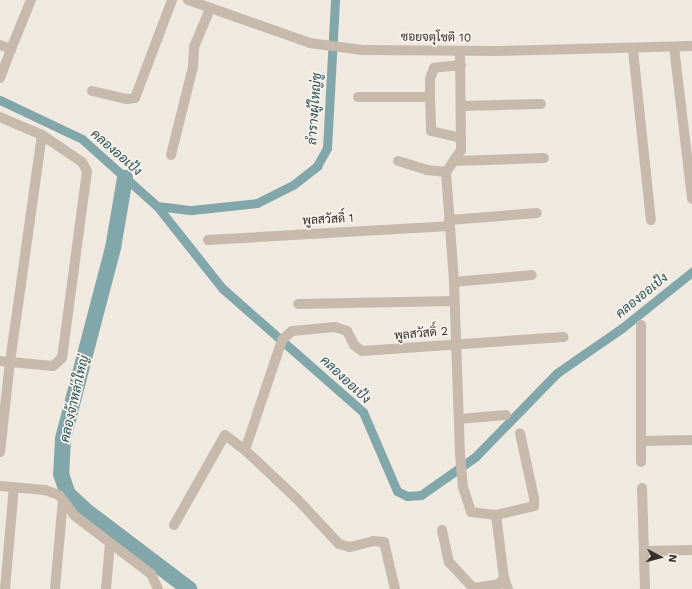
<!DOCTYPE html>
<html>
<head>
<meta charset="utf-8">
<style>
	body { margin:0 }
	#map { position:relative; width:692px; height:589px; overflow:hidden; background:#f0e9e0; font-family:"Work Sans",Sarabun,sans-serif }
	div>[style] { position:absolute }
	.canal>* { height:9px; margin:-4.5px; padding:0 4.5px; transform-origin:4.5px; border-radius:4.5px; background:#82a7aa }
	.river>* { height:16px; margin:-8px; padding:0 8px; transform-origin:8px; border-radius:8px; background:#82a7aa }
	.minor>* { height:10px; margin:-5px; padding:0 5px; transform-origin:5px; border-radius:5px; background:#c7baad }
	span { translate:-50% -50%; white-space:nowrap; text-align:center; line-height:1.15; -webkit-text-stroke:3.5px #f8f3ec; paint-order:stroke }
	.street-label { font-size:12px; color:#362f2b }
	.water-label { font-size:13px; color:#254e53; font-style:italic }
	.north { position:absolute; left:640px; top:537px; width:40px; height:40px; -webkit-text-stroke:3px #f8f3ec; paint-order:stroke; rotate:96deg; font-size:11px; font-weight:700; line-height:16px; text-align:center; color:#362f2b }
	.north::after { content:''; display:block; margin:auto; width:14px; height:18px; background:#362f2b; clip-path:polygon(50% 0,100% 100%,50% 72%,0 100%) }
</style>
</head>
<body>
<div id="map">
	<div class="canal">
		<div style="left:0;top:100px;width:91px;rotate:25.4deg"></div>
		<div style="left:82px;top:139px;width:101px;rotate:41.8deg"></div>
		<div style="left:157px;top:206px;width:105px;rotate:51.6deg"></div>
		<div style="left:222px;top:288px;width:188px;rotate:41.3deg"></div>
		<div style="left:363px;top:412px;width:86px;rotate:66.7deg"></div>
		<div style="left:397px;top:491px;width:11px;rotate:27deg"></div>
		<div style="left:407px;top:496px;width:14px;rotate:-4deg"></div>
		<div style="left:421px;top:495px;width:66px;rotate:-35.1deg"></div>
		<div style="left:475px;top:457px;width:117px;rotate:-45.7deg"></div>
		<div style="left:557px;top:373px;width:79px;rotate:-34.7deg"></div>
		<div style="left:622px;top:328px;width:90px;rotate:-38.7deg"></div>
		<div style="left:157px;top:206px;width:35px;rotate:7deg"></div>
		<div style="left:192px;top:210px;width:65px;rotate:-6.1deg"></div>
		<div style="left:257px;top:203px;width:40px;rotate:-26.6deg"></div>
		<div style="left:293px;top:185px;width:31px;rotate:-38deg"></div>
		<div style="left:317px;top:166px;width:21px;rotate:-61deg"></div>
		<div style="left:327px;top:148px;width:148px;rotate:-86.9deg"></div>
	</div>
	<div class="river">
		<div style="left:125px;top:178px;width:71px;rotate:99.7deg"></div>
		<div style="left:113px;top:248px;width:197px;rotate:104.7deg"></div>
		<div style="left:63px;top:439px;width:35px;rotate:93deg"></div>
		<div style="left:61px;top:474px;width:21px;rotate:71deg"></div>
		<div style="left:68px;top:494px;width:23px;rotate:43deg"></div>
		<div style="left:85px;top:510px;width:131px;rotate:37.2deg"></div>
	</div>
	<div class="minor">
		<div style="left:188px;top:0;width:129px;rotate:19.4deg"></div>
		<div style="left:310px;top:43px;width:53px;rotate:7.5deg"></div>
		<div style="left:363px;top:50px;width:134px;rotate:0.4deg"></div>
		<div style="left:497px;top:51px;width:195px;rotate:-1.5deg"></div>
		<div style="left:0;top:45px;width:12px;rotate:20deg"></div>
		<div style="left:11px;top:49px;width:53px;rotate:-67.8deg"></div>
		<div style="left:674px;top:47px;width:153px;rotate:83.2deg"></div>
		<div style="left:633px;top:50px;width:171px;rotate:84deg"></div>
		<div style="left:460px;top:51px;width:99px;rotate:89.4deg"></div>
		<div style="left:461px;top:150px;width:27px;rotate:124deg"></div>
		<div style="left:446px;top:172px;width:110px;rotate:85.8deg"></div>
		<div style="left:454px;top:282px;width:172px;rotate:88deg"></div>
		<div style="left:460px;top:454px;width:33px;rotate:85deg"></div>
		<div style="left:463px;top:487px;width:26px;rotate:72deg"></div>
		<div style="left:471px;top:512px;width:25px;rotate:7deg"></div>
		<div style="left:496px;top:515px;width:39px;rotate:-13deg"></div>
		<div style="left:534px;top:506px;width:8px;rotate:-90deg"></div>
		<div style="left:534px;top:498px;width:66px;rotate:-102.2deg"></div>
		<div style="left:461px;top:65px;width:27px;rotate:174deg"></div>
		<div style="left:434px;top:68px;width:12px;rotate:110deg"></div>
		<div style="left:430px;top:79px;width:18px;rotate:90deg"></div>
		<div style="left:430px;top:97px;width:34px;rotate:88deg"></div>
		<div style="left:431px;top:131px;width:31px;rotate:13deg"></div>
		<div style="left:0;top:78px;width:31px;rotate:-69deg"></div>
		<div style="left:92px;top:91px;width:36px;rotate:13deg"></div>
		<div style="left:127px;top:99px;width:8px;rotate:-7deg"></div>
		<div style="left:135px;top:98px;width:105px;rotate:-69.3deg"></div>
		<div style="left:358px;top:97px;width:72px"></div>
		<div style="left:462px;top:106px;width:79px;rotate:-1.5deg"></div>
		<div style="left:0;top:117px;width:46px;rotate:23.2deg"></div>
		<div style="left:42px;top:135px;width:48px;rotate:34deg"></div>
		<div style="left:82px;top:162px;width:10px;rotate:61deg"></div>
		<div style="left:87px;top:171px;width:189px;rotate:97.6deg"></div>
		<div style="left:62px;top:358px;width:12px;rotate:138deg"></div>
		<div style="left:53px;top:366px;width:53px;rotate:-174.6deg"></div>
		<div style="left:171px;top:155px;width:91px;rotate:-76deg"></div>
		<div style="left:193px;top:67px;width:20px;rotate:-87deg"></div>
		<div style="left:194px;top:47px;width:41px;rotate:-67.2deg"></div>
		<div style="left:398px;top:161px;width:30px;rotate:17deg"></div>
		<div style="left:427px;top:170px;width:19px;rotate:6deg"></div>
		<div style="left:454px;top:161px;width:90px;rotate:-1.9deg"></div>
		<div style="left:449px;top:220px;width:88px;rotate:-4.5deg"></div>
		<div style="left:208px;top:240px;width:241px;rotate:-3.3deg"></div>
		<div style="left:454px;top:282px;width:78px;rotate:-5.1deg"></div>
		<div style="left:298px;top:304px;width:156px;rotate:-1.1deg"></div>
		<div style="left:641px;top:325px;width:137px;rotate:90deg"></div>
		<div style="left:459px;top:419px;width:47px;rotate:-4.9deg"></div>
		<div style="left:641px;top:441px;width:51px;rotate:-1.1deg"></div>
		<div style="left:0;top:452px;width:91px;rotate:-83.7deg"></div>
		<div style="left:10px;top:362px;width:229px;rotate:-82deg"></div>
		<div style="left:0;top:486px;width:45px;rotate:5.1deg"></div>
		<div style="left:45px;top:490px;width:15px;rotate:20deg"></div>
		<div style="left:59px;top:495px;width:26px;rotate:53deg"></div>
		<div style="left:75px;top:516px;width:96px;rotate:37.3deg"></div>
		<div style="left:151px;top:574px;width:17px;rotate:65deg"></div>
		<div style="left:642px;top:488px;width:101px;rotate:88.3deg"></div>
		<div style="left:496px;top:515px;width:64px;rotate:82.8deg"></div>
		<div style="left:504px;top:578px;width:12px;rotate:70deg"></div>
		<div style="left:174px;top:525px;width:103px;rotate:-60.5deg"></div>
		<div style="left:225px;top:435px;width:25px;rotate:37deg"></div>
		<div style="left:442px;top:530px;width:33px;rotate:78deg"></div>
		<div style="left:449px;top:562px;width:37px;rotate:47deg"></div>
		<div style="left:645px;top:551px;width:47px;rotate:-1.2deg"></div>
		<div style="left:474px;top:588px;width:25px;rotate:-9deg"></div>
		<div style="left:499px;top:584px;width:8px;rotate:-50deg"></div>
		<div style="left:5px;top:589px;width:102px;rotate:-85deg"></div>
		<div style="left:55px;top:589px;width:89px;rotate:-84.9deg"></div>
		<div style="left:106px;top:589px;width:46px;rotate:-85deg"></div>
		<div style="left:395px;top:589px;width:48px;rotate:-103.2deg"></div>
		<div style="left:384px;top:542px;width:10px;rotate:-174deg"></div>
		<div style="left:374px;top:541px;width:25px;rotate:166deg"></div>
		<div style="left:350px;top:547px;width:11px;rotate:-165deg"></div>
		<div style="left:339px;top:544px;width:62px;rotate:-133deg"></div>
		<div style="left:297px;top:499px;width:71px;rotate:-136.7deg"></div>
		<div style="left:245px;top:450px;width:116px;rotate:-71.4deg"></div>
		<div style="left:282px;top:340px;width:13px;rotate:-42deg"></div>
		<div style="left:292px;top:331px;width:43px;rotate:-5.3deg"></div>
		<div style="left:335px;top:327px;width:13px;rotate:18deg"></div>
		<div style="left:347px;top:331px;width:16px;rotate:63deg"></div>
		<div style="left:354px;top:345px;width:10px;rotate:37deg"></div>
		<div style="left:362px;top:351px;width:202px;rotate:-4deg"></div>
	</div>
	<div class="street-label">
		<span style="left:436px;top:38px;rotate:1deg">ซอยจตุโชติ 10</span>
		<span style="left:328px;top:220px;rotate:-3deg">พูลสวัสดิ์ 1</span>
		<span style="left:421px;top:334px;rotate:-5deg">พูลสวัสดิ์ 2</span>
	</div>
	<div class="water-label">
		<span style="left:315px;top:109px;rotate:-86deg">ลำรางผู้ใหญ่ชู</span>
		<span style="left:116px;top:153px;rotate:41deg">คลองออเป้ง</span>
		<span style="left:642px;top:296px;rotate:-39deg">คลองออเป้ง</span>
		<span style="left:345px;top:380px;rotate:43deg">คลองออเป้ง</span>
		<span style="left:75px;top:399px;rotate:-77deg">คลองจ้าหล่าใหญ่</span>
	</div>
	<div class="north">N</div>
</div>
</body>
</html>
